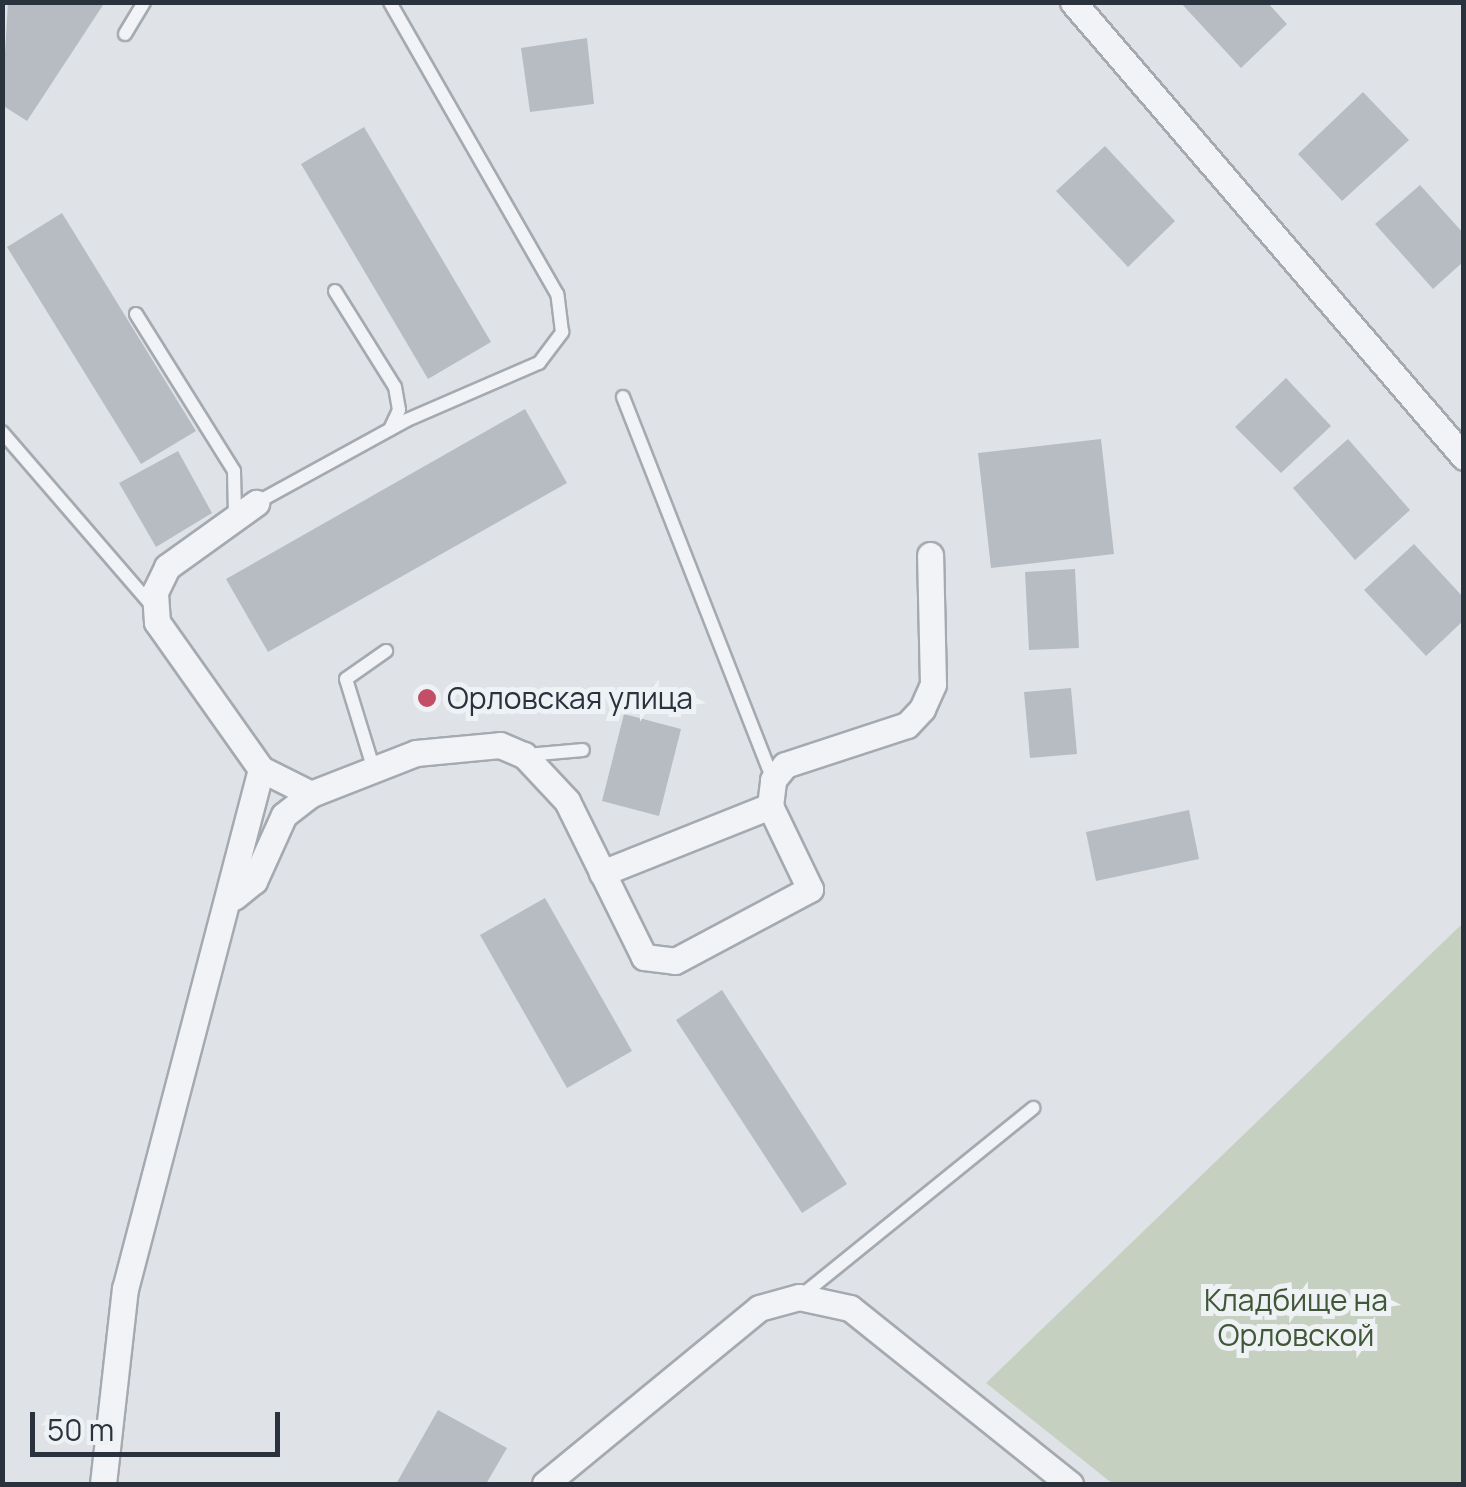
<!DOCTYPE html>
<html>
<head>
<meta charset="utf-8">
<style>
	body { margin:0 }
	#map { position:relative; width:1466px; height:1487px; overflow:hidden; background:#dfe3e7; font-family:Manrope,sans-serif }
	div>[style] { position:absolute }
	.green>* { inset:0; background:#c6d0c1 }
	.building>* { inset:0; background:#b7bcc3 }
	.roads { filter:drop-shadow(2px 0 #a5aab1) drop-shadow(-2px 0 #a5aab1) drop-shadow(0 2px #a5aab1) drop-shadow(0 -2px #a5aab1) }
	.lane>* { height:12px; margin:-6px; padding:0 6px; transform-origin:6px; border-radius:6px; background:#f2f3f6 }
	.street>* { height:25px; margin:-12.5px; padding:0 12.5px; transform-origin:12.5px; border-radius:12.5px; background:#f2f3f6 }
	.dots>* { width:28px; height:28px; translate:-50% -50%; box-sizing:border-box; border:5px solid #eff2f5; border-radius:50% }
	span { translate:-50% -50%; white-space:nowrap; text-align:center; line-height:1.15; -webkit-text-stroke:10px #eff2f5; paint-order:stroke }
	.poi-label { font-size:30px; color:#2a323d }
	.left { translate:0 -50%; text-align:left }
	.park-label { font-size:30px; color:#405738 }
	.frame { position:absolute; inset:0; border:5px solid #2a323d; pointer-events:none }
	.scale { position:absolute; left:30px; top:1412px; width:250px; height:45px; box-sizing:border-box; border:5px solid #2a323d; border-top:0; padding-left:12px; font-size:30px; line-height:35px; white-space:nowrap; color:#2a323d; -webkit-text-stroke:8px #eff2f5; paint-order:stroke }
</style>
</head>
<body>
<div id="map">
	<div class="green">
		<div style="clip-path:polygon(1463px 923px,1463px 1484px,1113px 1484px,986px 1383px)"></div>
	</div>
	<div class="building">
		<div style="clip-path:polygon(8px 2px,105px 2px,27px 121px,2px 105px)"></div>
		<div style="clip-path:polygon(1180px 2px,1267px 2px,1287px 24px,1241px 68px)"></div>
		<div style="clip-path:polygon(587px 38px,594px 104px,530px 112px,521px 48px)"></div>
		<div style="clip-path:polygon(1363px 92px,1409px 140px,1342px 201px,1298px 154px)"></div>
		<div style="clip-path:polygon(364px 127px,491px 342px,428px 379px,301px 164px)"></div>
		<div style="clip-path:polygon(1105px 146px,1175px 221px,1128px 267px,1056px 191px)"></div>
		<div style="clip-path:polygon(1420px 185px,1464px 234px,1464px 261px,1433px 289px,1375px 224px)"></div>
		<div style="clip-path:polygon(62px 213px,196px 431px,141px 464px,7px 247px)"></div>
		<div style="clip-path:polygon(1286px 378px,1331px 426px,1281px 473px,1235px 427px)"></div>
		<div style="clip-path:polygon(525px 409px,567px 483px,268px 652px,226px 579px)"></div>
		<div style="clip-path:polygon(1101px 439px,1114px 554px,991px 568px,978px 453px)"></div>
		<div style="clip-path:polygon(1348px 439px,1410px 510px,1355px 560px,1293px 488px)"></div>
		<div style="clip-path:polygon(178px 451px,212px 513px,156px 547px,119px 483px)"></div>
		<div style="clip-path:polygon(1414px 544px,1464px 598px,1464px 620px,1426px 656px,1364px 590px)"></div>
		<div style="clip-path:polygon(1075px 569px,1079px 648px,1029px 650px,1025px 572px)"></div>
		<div style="clip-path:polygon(1071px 688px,1077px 754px,1030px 758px,1024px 692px)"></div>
		<div style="clip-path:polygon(624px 714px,681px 729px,659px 816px,602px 801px)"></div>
		<div style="clip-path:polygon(1189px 810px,1199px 859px,1096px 881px,1086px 832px)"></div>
		<div style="clip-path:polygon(545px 898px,632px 1051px,567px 1088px,480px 935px)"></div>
		<div style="clip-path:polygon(722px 990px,847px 1184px,802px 1213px,676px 1020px)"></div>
		<div style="clip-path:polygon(438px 1410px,507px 1448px,486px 1484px,396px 1484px)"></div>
	</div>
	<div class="roads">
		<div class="lane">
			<div style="left:125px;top:34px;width:37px;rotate:-59deg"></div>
			<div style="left:335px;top:291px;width:113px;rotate:58deg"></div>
			<div style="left:395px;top:387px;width:23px;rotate:80deg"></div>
			<div style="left:399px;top:410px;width:21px;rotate:115deg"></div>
			<div style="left:136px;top:314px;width:185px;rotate:58deg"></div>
			<div style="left:234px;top:471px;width:43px;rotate:88.7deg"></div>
			<div style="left:623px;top:397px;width:411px;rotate:68.6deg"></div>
			<div style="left:2px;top:432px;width:230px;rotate:49.2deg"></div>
			<div style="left:256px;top:503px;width:172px;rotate:-28.8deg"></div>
			<div style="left:407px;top:420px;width:144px;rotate:-23.4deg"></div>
			<div style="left:539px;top:363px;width:39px;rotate:-53deg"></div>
			<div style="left:562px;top:332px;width:38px;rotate:-97deg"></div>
			<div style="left:557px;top:294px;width:336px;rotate:-119.8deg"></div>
			<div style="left:527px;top:755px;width:56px;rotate:-5.1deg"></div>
			<div style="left:374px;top:770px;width:95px;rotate:-107.1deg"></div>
			<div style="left:346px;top:679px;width:49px;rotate:-35deg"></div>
			<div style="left:801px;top:1296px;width:299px;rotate:-39deg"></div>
		</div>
		<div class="street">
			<div style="left:1073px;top:2px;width:600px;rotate:49.33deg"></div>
			<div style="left:261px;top:769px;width:56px;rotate:26.6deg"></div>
			<div style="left:602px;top:873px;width:181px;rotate:-21.7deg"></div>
			<div style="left:234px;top:897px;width:26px;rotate:-39deg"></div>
			<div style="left:254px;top:881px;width:72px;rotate:-65.6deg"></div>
			<div style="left:284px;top:815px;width:34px;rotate:-38deg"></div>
			<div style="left:311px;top:794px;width:113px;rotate:-21.3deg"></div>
			<div style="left:416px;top:753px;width:84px;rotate:-5.4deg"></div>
			<div style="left:500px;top:745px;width:26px;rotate:23deg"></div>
			<div style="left:524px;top:755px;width:63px;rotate:46.9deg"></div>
			<div style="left:567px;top:801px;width:174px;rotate:63.7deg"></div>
			<div style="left:644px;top:957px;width:31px;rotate:7deg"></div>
			<div style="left:675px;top:961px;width:153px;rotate:-28.1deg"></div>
			<div style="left:810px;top:889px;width:92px;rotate:-115.7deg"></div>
			<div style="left:770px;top:806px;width:26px;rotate:-83deg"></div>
			<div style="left:773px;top:780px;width:19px;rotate:-51deg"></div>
			<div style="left:785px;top:765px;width:128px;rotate:-18.2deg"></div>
			<div style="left:907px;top:725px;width:22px;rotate:-47deg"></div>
			<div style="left:922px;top:709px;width:27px;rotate:-66deg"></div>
			<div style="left:933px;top:684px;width:129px;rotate:-91.3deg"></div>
			<div style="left:103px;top:1484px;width:196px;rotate:-83.6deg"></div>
			<div style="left:125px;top:1289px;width:537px;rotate:-75.34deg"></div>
			<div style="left:261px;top:769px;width:180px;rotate:-125.3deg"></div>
			<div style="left:157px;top:622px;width:30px;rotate:-94deg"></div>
			<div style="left:155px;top:592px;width:28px;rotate:-64deg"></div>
			<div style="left:167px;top:567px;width:110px;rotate:-35.7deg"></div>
			<div style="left:545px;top:1484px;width:277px;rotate:-39.4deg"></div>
			<div style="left:759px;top:1308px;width:41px;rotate:-15.4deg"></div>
			<div style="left:799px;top:1297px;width:52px;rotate:12.2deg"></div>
			<div style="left:850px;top:1308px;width:282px;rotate:38.7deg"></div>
		</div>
	</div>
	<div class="dots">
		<div style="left:427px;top:698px;background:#c24f66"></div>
	</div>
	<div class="poi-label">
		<span class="left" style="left:447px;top:698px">Орловская улица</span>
	</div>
	<div class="park-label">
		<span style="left:1296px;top:1317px">Кладбище на<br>Орловской</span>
	</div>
	<div class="frame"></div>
	<div class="scale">50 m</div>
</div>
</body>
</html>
